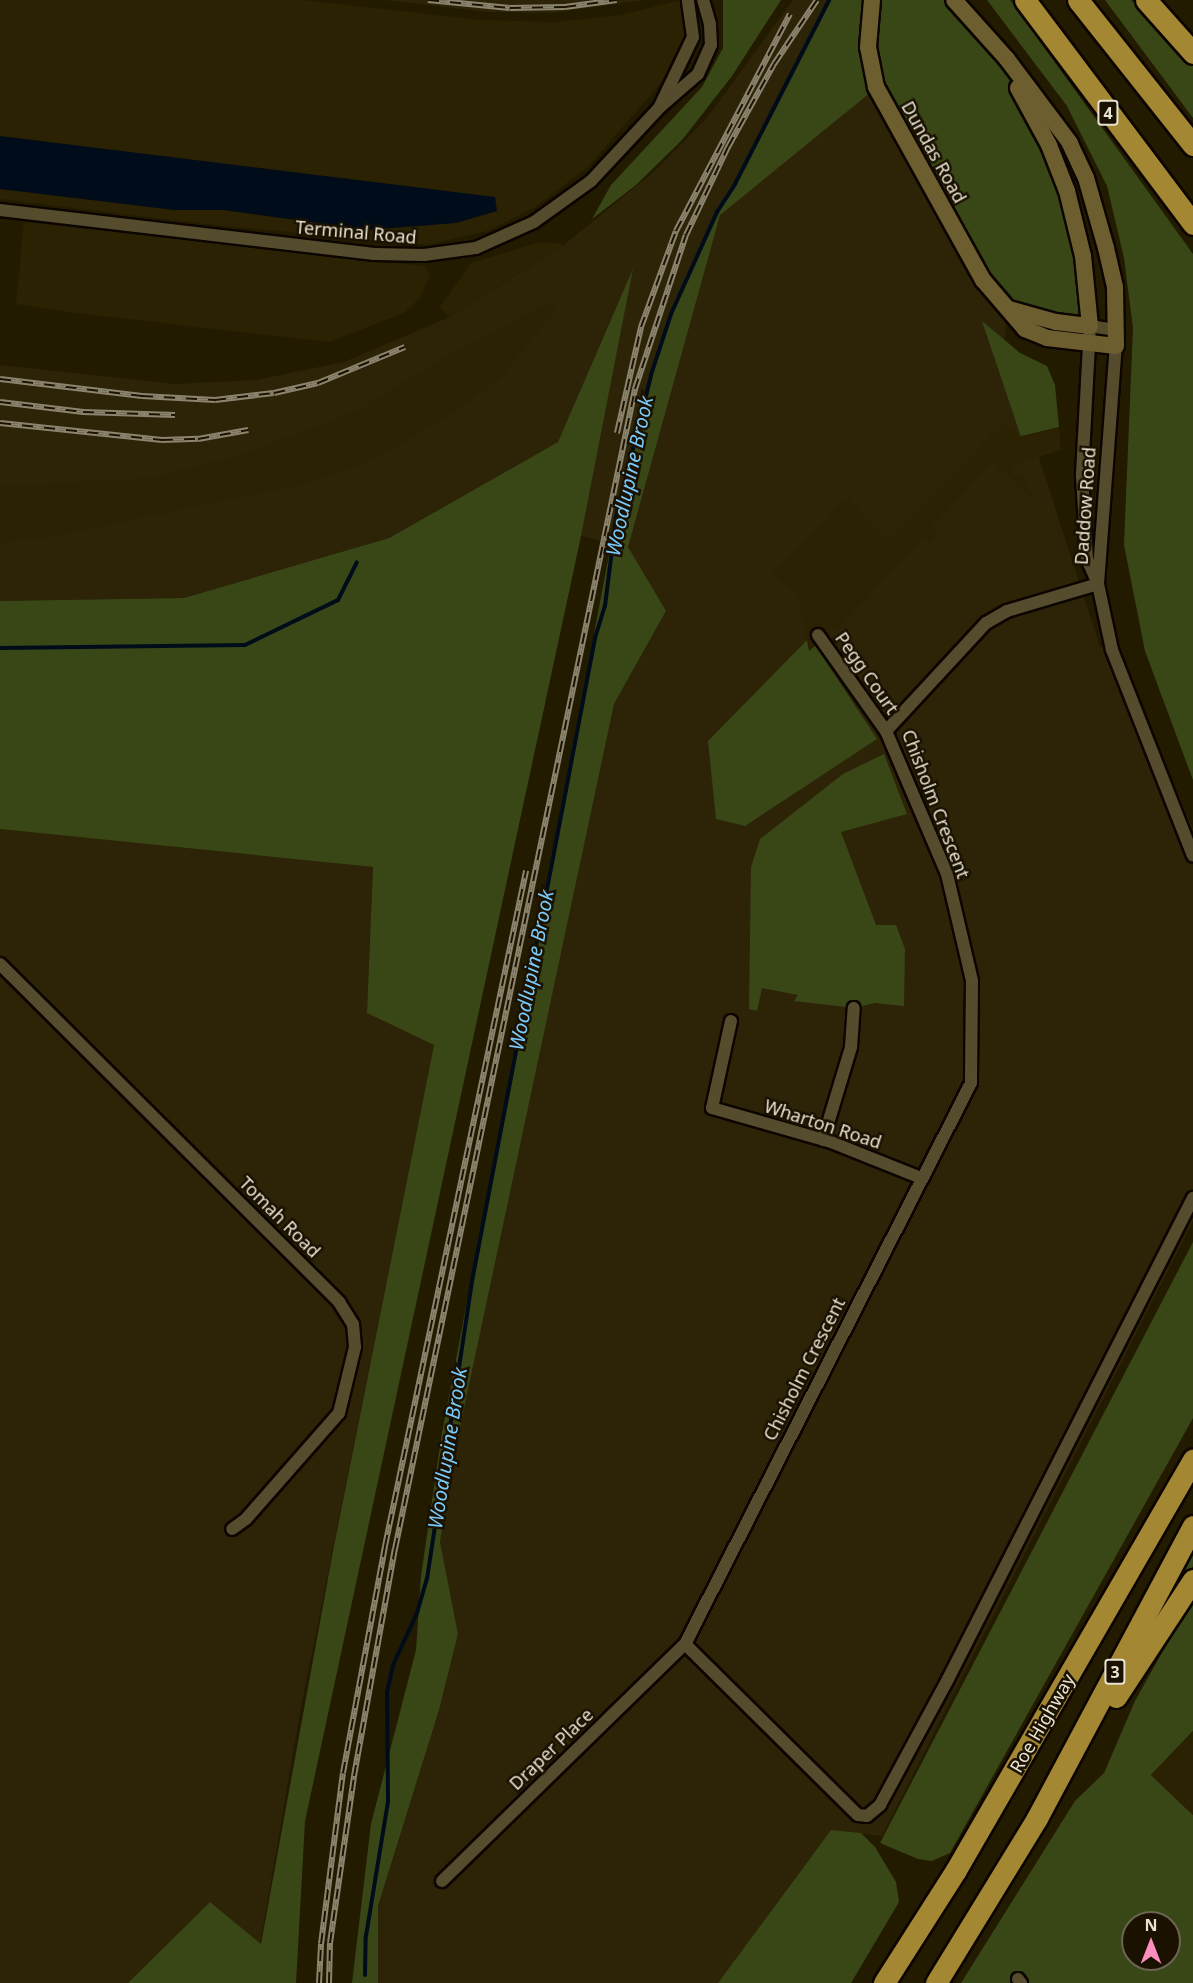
<!DOCTYPE html>
<html>
<head>
<meta charset="utf-8">
<style>
	body { margin:0 }
	#map { position:relative; width:1193px; height:1983px; overflow:hidden; background:#231b00; font-family:"Noto Sans",sans-serif }
	div>[style] { position:absolute }
	.built>* { inset:0; background:#2d2408 }
	.green>* { inset:0; background:#394717 }
	.sand>* { inset:0; background:#2a2202 }
	.water>* { inset:0; background:#000c19 }
	.stream>* { height:4px; margin:-2px; padding:0 2px; transform-origin:2px; border-radius:2px; background:#000c19 }
	.roads { filter:drop-shadow(2px 0 #0c0500) drop-shadow(-2px 0 #0c0500) drop-shadow(0 2px #0c0500) drop-shadow(0 -2px #0c0500) }
	.street>* { height:12px; margin:-6px; padding:0 6px; transform-origin:6px; border-radius:6px; background:#554c2e }
	.secondary>* { height:16px; margin:-8px; padding:0 8px; transform-origin:8px; border-radius:8px; background:#6d5e30 }
	.highway>* { height:21px; margin:-10.5px; padding:0 10.5px; transform-origin:10.5px; border-radius:10.5px; background:#a48733 }
	.rail>* { height:6px; margin-top:-3px; transform-origin:0; background:repeating-linear-gradient(90deg,#1a1100 0 11px,#8b846e 0 22px); box-sizing:border-box; border-block:2px solid #8b846e }
	span { translate:-50% -50%; white-space:nowrap; text-align:center; line-height:1.15; -webkit-text-stroke:5px #1a1100; paint-order:stroke }
	.shield-label span { padding:2px 4px; background:#1a1100; border:2px solid; border-radius:4px; -webkit-text-stroke-width:0 }
	.shield-label { font-size:16px; color:#e8e3d2; font-weight:700 }
	.street-label { font-size:18px; color:#e8e3d2 }
	.water-label { font-size:20px; color:#7acafa; font-style:italic }
	.north { position:absolute; left:1121px; top:1911px; width:60px; height:60px; box-sizing:border-box; background:#1a1100; border:2px solid #6c6554; border-radius:50%; rotate:0deg; font-size:16px; font-weight:700; line-height:24px; text-align:center; color:#e8e3d2 }
	.north::after { content:''; display:block; margin:auto; width:21px; height:27px; background:#fe8ebd; clip-path:polygon(50% 0,100% 100%,50% 72%,0 100%) }
</style>
</head>
<body>
<div id="map">
	<div class="built">
		<div style="clip-path:polygon(385px 0,644px 0,551px 13px,488px 12px)"></div>
		<div style="clip-path:polygon(793px 0,829px 0,821px 11px,884px 80px,1010px 300px,1003px 346px,1100px 647px,1117px 649px,1193px 829px,1193px 1221px,882px 1836px,831px 1830px,718px 1983px,378px 1983px,378px 1906px,439px 1710px,458px 1634px,440px 1542px,478px 1281px,614px 704px,666px 612px,628px 547px,581px 536px,632px 273px,558px 442px,388px 538px,184px 598px,0 601px,0 365px,175px 384px,256px 380px,344px 362px,450px 317px,565px 244px,655px 171px,707px 118px)"></div>
		<div style="clip-path:polygon(0 829px,373px 867px,367px 1013px,434px 1045px,300px 1712px,260px 1945px,210px 1902px,128px 1983px,0 1983px)"></div>
	</div>
	<div class="green">
		<div style="clip-path:polygon(723px 0,781px 0,732px 76px,682px 140px,636px 185px,592px 219px,611px 185px,702px 87px,723px 48px)"></div>
		<div style="clip-path:polygon(829px 0,954px 0,1007px 59px,1067px 191px,1090px 326px,1009px 309px,876px 88px,720px 215px,628px 547px,666px 611px,614px 704px,454px 1455px,440px 1542px,458px 1634px,439px 1710px,378px 1906px,378px 1983px,352px 1983px,371px 1824px,416px 1650px,421px 1576px,442px 1433px,616px 518px,651px 375px,671px 314px,717px 212px,735px 184px)"></div>
		<div style="clip-path:polygon(987px 0,1010px 0,1193px 254px,1193px 780px,1145px 651px,1124px 545px,1133px 328px,1124px 258px,1107px 186px,1067px 106px)"></div>
		<div style="clip-path:polygon(1105px 0,1131px 0,1193px 62px,1193px 118px)"></div>
		<div style="clip-path:polygon(633px 269px,581px 536px,305px 1821px,296px 1983px,128px 1983px,210px 1902px,261px 1944px,333px 1551px,434px 1045px,367px 1013px,373px 867px,0 829px,0 601px,184px 598px,389px 538px,558px 442px)"></div>
		<div style="clip-path:polygon(982px 321px,1020px 353px,1047px 366px,1055px 385px,1059px 427px,1021px 437px)"></div>
		<div style="clip-path:polygon(810px 637px,877px 739px,745px 826px,716px 819px,708px 741px)"></div>
		<div style="clip-path:polygon(884px 754px,907px 814px,841px 832px,876px 925px,896px 925px,905px 949px,904px 1006px,875px 1003px,854px 1008px,794px 1001px,798px 995px,762px 988px,757px 1011px,749px 1009px,751px 867px,760px 839px,843px 774px)"></div>
		<div style="clip-path:polygon(1193px 1242px,1193px 1418px,950px 1853px,932px 1861px,918px 1859px,880px 1843px)"></div>
		<div style="clip-path:polygon(1193px 1545px,1193px 1566px,1142px 1645px)"></div>
		<div style="clip-path:polygon(evenodd,1193px 1597px,1193px 1731px,1151px 1775px,1193px 1815px,1193px 1983px,961px 1983px,1075px 1801px,1104px 1773px,1135px 1701px,1193px 1597px,1133px 1923px,1169px 1923px,1169px 1959px,1133px 1959px,1133px 1923px)"></div>
		<div style="clip-path:polygon(831px 1830px,861px 1833px,875px 1847px,896px 1882px,899px 1902px,851px 1983px,718px 1983px)"></div>
	</div>
	<div class="sand">
		<div style="clip-path:polygon(0 0,303px 0,481px 20px,557px 22px,621px 15px,681px 0,687px 35px,674px 68px,588px 167px,535px 207px,487px 231px,428px 245px,214px 225px,0 199px)"></div>
		<div style="clip-path:polygon(24px 222px,426px 266px,430px 275px,420px 298px,404px 313px,329px 342px,75px 313px,16px 304px)"></div>
		<div style="clip-path:polygon(540px 242px,565px 244px,450px 317px,440px 307px,471px 263px)"></div>
		<div style="clip-path:polygon(550px 302px,558px 307px,501px 377px,461px 408px,371px 461px,300px 485px,48px 537px,0 543px,0 486px,153px 478px,247px 453px,359px 410px,458px 349px)"></div>
		<div style="clip-path:polygon(1003px 424px,1021px 436px,1059px 427px,1061px 450px,1013px 465px,1013px 475px,1024px 474px,1034px 500px,993px 462px,932px 526px,937px 536px,930px 543px,923px 538px,841px 625px,809px 651px,798px 596px,772px 574px,846px 497px,889px 540px)"></div>
		<div style="clip-path:polygon(1193px 1731px,1193px 1815px,1151px 1775px)"></div>
	</div>
	<div class="water">
		<div style="clip-path:polygon(0 136px,495px 197px,497px 211px,456px 223px,367px 230px,223px 210px,174px 210px,0 189px)"></div>
	</div>
	<div class="stream">
		<div style="left:0;top:648px;width:245px;rotate:-0.7deg"></div>
		<div style="left:245px;top:645px;width:103px;rotate:-25.8deg"></div>
		<div style="left:338px;top:600px;width:42px;rotate:-63.4deg"></div>
		<div style="left:365px;top:1975px;width:39px;rotate:-89deg"></div>
		<div style="left:366px;top:1936px;width:137px;rotate:-80.7deg"></div>
		<div style="left:388px;top:1801px;width:109px;rotate:-90.5deg"></div>
		<div style="left:387px;top:1692px;width:28px;rotate:-77deg"></div>
		<div style="left:393px;top:1665px;width:57px;rotate:-65.2deg"></div>
		<div style="left:417px;top:1613px;width:35px;rotate:-74deg"></div>
		<div style="left:427px;top:1579px;width:306px;rotate:-81.4deg"></div>
		<div style="left:473px;top:1276px;width:650px;rotate:-79.17deg"></div>
		<div style="left:595px;top:638px;width:34px;rotate:-73deg"></div>
		<div style="left:605px;top:606px;width:89px;rotate:-82.9deg"></div>
		<div style="left:616px;top:518px;width:147px;rotate:-76.2deg"></div>
		<div style="left:651px;top:375px;width:64px;rotate:-71.8deg"></div>
		<div style="left:671px;top:314px;width:112px;rotate:-65.7deg"></div>
		<div style="left:717px;top:212px;width:33px;rotate:-57deg"></div>
		<div style="left:735px;top:184px;width:207px;rotate:-62.9deg"></div>
	</div>
	<div class="roads">
		<div class="street">
			<div style="left:660px;top:106px;width:76px;rotate:-64.4deg"></div>
			<div style="left:693px;top:37px;width:37px;rotate:-98deg"></div>
			<div style="left:0;top:210px;width:377px;rotate:6.7deg"></div>
			<div style="left:374px;top:254px;width:50px;rotate:1.1deg"></div>
			<div style="left:424px;top:255px;width:52px;rotate:-7.7deg"></div>
			<div style="left:476px;top:248px;width:64px;rotate:-24.1deg"></div>
			<div style="left:534px;top:222px;width:70px;rotate:-35.7deg"></div>
			<div style="left:591px;top:181px;width:101px;rotate:-47deg"></div>
			<div style="left:660px;top:107px;width:50px;rotate:-41deg"></div>
			<div style="left:698px;top:74px;width:32px;rotate:-66deg"></div>
			<div style="left:711px;top:45px;width:21px;rotate:-93deg"></div>
			<div style="left:710px;top:24px;width:25px;rotate:-106deg"></div>
			<div style="left:1117px;top:330px;width:27px;rotate:-172deg"></div>
			<div style="left:1090px;top:326px;width:150px;rotate:93.1deg"></div>
			<div style="left:1082px;top:476px;width:83px;rotate:86.6deg"></div>
			<div style="left:1087px;top:559px;width:27px;rotate:66deg"></div>
			<div style="left:1098px;top:584px;width:67px;rotate:78deg"></div>
			<div style="left:1112px;top:650px;width:221px;rotate:68.5deg"></div>
			<div style="left:1098px;top:583px;width:238px;rotate:-85.7deg"></div>
			<div style="left:1098px;top:584px;width:95px;rotate:163.5deg"></div>
			<div style="left:1007px;top:611px;width:24px;rotate:150deg"></div>
			<div style="left:986px;top:623px;width:147px;rotate:132.8deg"></div>
			<div style="left:886px;top:731px;width:155px;rotate:66.9deg"></div>
			<div style="left:947px;top:874px;width:110px;rotate:76.8deg"></div>
			<div style="left:972px;top:981px;width:102px;rotate:90.6deg"></div>
			<div style="left:971px;top:1083px;width:630px;rotate:117.01deg"></div>
			<div style="left:685px;top:1644px;width:243px;rotate:44.7deg"></div>
			<div style="left:858px;top:1815px;width:9px;rotate:6deg"></div>
			<div style="left:867px;top:1816px;width:17px;rotate:-40deg"></div>
			<div style="left:880px;top:1805px;width:143px;rotate:-61.6deg"></div>
			<div style="left:948px;top:1679px;width:540px;rotate:-63.01deg"></div>
			<div style="left:818px;top:635px;width:118px;rotate:54.7deg"></div>
			<div style="left:0;top:964px;width:479px;rotate:44.9deg"></div>
			<div style="left:339px;top:1302px;width:26px;rotate:58deg"></div>
			<div style="left:353px;top:1324px;width:23px;rotate:85deg"></div>
			<div style="left:355px;top:1347px;width:68px;rotate:103.6deg"></div>
			<div style="left:339px;top:1413px;width:141px;rotate:131.3deg"></div>
			<div style="left:246px;top:1519px;width:17px;rotate:144deg"></div>
			<div style="left:731px;top:1021px;width:89px;rotate:102.3deg"></div>
			<div style="left:712px;top:1108px;width:124px;rotate:15.9deg"></div>
			<div style="left:831px;top:1142px;width:97px;rotate:21.8deg"></div>
			<div style="left:823px;top:1140px;width:97px;rotate:-73.2deg"></div>
			<div style="left:851px;top:1047px;width:39px;rotate:-86deg"></div>
			<div style="left:442px;top:1881px;width:339px;rotate:-44.3deg"></div>
			<div style="left:1018px;top:1979px;width:5px;rotate:53deg"></div>
		</div>
		<div class="secondary">
			<div style="left:872px;top:0;width:47px;rotate:94.9deg"></div>
			<div style="left:868px;top:47px;width:41px;rotate:78.7deg"></div>
			<div style="left:876px;top:87px;width:221px;rotate:61deg"></div>
			<div style="left:983px;top:280px;width:65px;rotate:49.4deg"></div>
			<div style="left:1025px;top:329px;width:24px;rotate:22deg"></div>
			<div style="left:1047px;top:338px;width:69px;rotate:6.6deg"></div>
			<div style="left:1116px;top:346px;width:59px;rotate:-91deg"></div>
			<div style="left:1115px;top:287px;width:40px;rotate:-103deg"></div>
			<div style="left:1106px;top:248px;width:73px;rotate:-105.9deg"></div>
			<div style="left:1086px;top:178px;width:38px;rotate:-115deg"></div>
			<div style="left:1070px;top:143px;width:105px;rotate:-126.9deg"></div>
			<div style="left:1007px;top:59px;width:79px;rotate:-131.9deg"></div>
			<div style="left:1009px;top:309px;width:49px;rotate:15.5deg"></div>
			<div style="left:1056px;top:322px;width:34px;rotate:7deg"></div>
			<div style="left:1090px;top:326px;width:70px;rotate:-95.7deg"></div>
			<div style="left:1083px;top:256px;width:67px;rotate:-103.8deg"></div>
			<div style="left:1067px;top:191px;width:49px;rotate:-111.4deg"></div>
			<div style="left:1049px;top:145px;width:65px;rotate:-118.5deg"></div>
		</div>
		<div class="highway">
			<div style="left:1025px;top:0;width:280px;rotate:53.1deg"></div>
			<div style="left:1078px;top:0;width:185px;rotate:51.6deg"></div>
			<div style="left:1146px;top:0;width:71px;rotate:48.4deg"></div>
			<div style="left:1116px;top:1697px;width:140px;rotate:-56.7deg"></div>
			<div style="left:884px;top:1983px;width:134px;rotate:-57.5deg"></div>
			<div style="left:956px;top:1870px;width:474px;rotate:-60deg"></div>
			<div style="left:936px;top:1983px;width:193px;rotate:-58.5deg"></div>
			<div style="left:1037px;top:1818px;width:331px;rotate:-61.9deg"></div>
		</div>
	</div>
	<div class="rail">
		<div style="left:428px;top:0;width:82px;rotate:5.6deg"></div>
		<div style="left:510px;top:8px;width:55px;rotate:-1deg"></div>
		<div style="left:565px;top:7px;width:52px;rotate:-7.7deg"></div>
		<div style="left:0;top:379px;width:143px;rotate:6.8deg"></div>
		<div style="left:142px;top:396px;width:73px;rotate:3.1deg"></div>
		<div style="left:215px;top:400px;width:59px;rotate:-6.8deg"></div>
		<div style="left:274px;top:393px;width:45px;rotate:-12.8deg"></div>
		<div style="left:318px;top:383px;width:94px;rotate:-22.5deg"></div>
		<div style="left:0;top:402px;width:84px;rotate:6.9deg"></div>
		<div style="left:83px;top:412px;width:92px;rotate:1.9deg"></div>
		<div style="left:0;top:423px;width:163px;rotate:6deg"></div>
		<div style="left:162px;top:440px;width:36px;rotate:-2deg"></div>
		<div style="left:198px;top:439px;width:51px;rotate:-10.2deg"></div>
		<div style="left:617px;top:433px;width:109px;rotate:-77.2deg"></div>
		<div style="left:641px;top:327px;width:102px;rotate:-70deg"></div>
		<div style="left:676px;top:231px;width:245px;rotate:-62.3deg"></div>
		<div style="left:319px;top:1983px;width:39px;rotate:-87deg"></div>
		<div style="left:321px;top:1944px;width:172px;rotate:-82.7deg"></div>
		<div style="left:343px;top:1773px;width:231px;rotate:-79.5deg"></div>
		<div style="left:385px;top:1546px;width:690px;rotate:-78.2deg"></div>
		<div style="left:329px;top:1983px;width:40px;rotate:-88.6deg"></div>
		<div style="left:330px;top:1943px;width:169px;rotate:-81.8deg"></div>
		<div style="left:354px;top:1776px;width:231px;rotate:-79.8deg"></div>
		<div style="left:395px;top:1549px;width:1185px;rotate:-78.31deg"></div>
		<div style="left:635px;top:389px;width:162px;rotate:-71.7deg"></div>
		<div style="left:686px;top:235px;width:98px;rotate:-64.5deg"></div>
		<div style="left:728px;top:147px;width:95px;rotate:-61deg"></div>
		<div style="left:774px;top:64px;width:77px;rotate:-56.1deg"></div>
	</div>
	<div class="shield-label">
		<span style="left:1108px;top:113px">4</span>
		<span style="left:1115px;top:1672px">3</span>
	</div>
	<div class="street-label">
		<span style="left:934px;top:152px;rotate:61deg">Dundas Road</span>
		<span style="left:356px;top:232px;rotate:5deg">Terminal Road</span>
		<span style="left:1085px;top:506px;rotate:-86deg">Daddow Road</span>
		<span style="left:867px;top:673px;rotate:55deg">Pegg Court</span>
		<span style="left:936px;top:804px;rotate:69deg">Chisholm Crescent</span>
		<span style="left:823px;top:1124px;rotate:18deg">Wharton Road</span>
		<span style="left:280px;top:1217px;rotate:45deg">Tomah Road</span>
		<span style="left:804px;top:1369px;rotate:-63deg">Chisholm Crescent</span>
		<span style="left:1042px;top:1723px;rotate:-60deg">Roe Highway</span>
		<span style="left:551px;top:1749px;rotate:-44deg">Draper Place</span>
	</div>
	<div class="water-label">
		<span style="left:629px;top:476px;rotate:-78deg">Woodlupine Brook</span>
		<span style="left:531px;top:970px;rotate:-79deg">Woodlupine Brook</span>
		<span style="left:447px;top:1448px;rotate:-81deg">Woodlupine Brook</span>
	</div>
	<div class="north">N</div>
</div>
</body>
</html>
